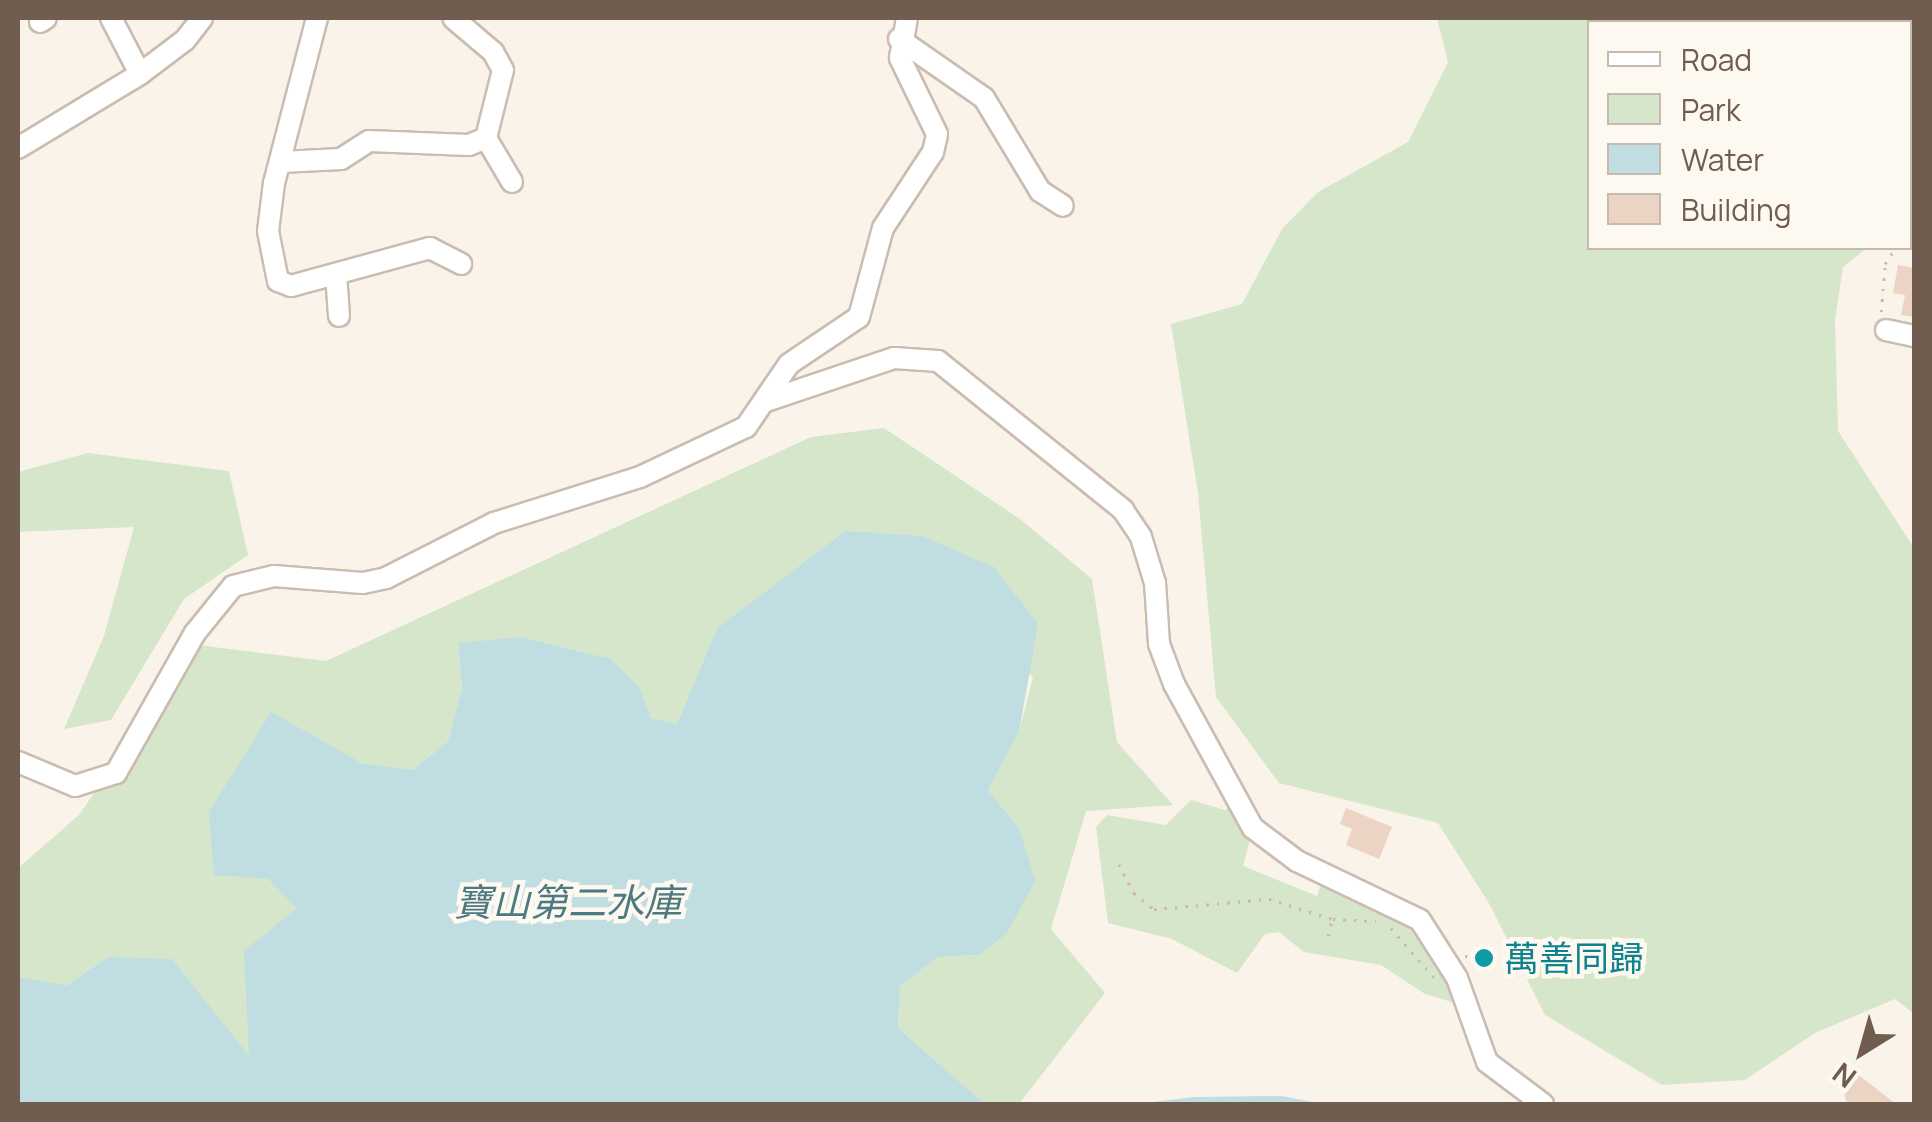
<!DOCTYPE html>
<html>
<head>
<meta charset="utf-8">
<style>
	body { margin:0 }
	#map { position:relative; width:1932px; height:1122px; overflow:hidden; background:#faf3ea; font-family:Manrope,"Noto Sans TC",sans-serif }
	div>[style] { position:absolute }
	.green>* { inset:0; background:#d6e6ca }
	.water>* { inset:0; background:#c0dde1 }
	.building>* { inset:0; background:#ecd4c5 }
	.path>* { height:2.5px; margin-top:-1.25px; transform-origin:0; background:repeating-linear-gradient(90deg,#d1b7a8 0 2.5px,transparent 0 10.5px) }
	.roads { filter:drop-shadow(2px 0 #cbbcb1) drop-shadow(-2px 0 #cbbcb1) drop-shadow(0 2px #cbbcb1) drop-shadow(0 -2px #cbbcb1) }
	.minor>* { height:20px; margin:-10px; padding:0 10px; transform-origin:10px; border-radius:10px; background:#fff }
	.dots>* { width:28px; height:28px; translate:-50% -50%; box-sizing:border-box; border:5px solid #fdf8f0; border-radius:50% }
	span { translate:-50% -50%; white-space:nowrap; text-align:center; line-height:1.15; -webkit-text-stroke:9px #fdf8f0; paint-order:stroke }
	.culture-label { font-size:35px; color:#0d838f }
	.left { translate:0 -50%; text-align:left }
	.water-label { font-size:38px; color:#4c7a81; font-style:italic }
	.frame { position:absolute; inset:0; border:20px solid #715c50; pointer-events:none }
	.legend { position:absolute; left:1587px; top:20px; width:325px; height:230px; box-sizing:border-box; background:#fdf8f0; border:2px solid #c5bab0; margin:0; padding:12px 18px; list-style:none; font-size:30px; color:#715c50 }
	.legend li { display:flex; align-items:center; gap:20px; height:50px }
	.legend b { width:50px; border:2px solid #c5bab0 }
	.north { position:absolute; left:1812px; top:1002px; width:100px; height:100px; -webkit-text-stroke:8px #fdf8f0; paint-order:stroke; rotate:217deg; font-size:28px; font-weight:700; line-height:40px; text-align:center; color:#715c50 }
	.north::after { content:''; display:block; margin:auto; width:35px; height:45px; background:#715c50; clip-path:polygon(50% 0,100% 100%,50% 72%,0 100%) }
</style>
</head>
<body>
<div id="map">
	<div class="green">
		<div style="clip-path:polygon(1437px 18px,1914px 18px,1914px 238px,1910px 22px,1590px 22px,1590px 248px,1867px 248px,1843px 267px,1835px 321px,1838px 431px,1914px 548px,1914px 1014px,1895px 999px,1815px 1033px,1745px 1080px,1662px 1085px,1545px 1015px,1490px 905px,1438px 823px,1279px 783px,1216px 697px,1198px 493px,1171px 324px,1242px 304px,1282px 229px,1318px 192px,1408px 142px,1448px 62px)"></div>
		<div style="clip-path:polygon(884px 428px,1020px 519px,1092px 579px,1117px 742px,1173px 805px,1086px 811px,1051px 929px,1105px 993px,1019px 1104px,985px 1104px,898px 1028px,900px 986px,938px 957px,979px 955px,1019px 828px,988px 790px,1019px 732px,1033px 677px,845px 531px,717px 628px,677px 724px,651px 718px,640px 688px,458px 643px,462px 688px,448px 741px,413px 770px,362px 763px,271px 713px,268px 879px,298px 908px,249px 1058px,108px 957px,67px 985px,18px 977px,18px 868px,79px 815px,197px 645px,326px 661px,811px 437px)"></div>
		<div style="clip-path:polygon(88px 453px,229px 471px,248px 555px,184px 599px,111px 720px,64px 729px,104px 636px,134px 527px,18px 532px,18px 472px)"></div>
		<div style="clip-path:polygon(1191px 800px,1225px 810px,1238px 802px,1253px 828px,1243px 866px,1317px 896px,1324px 874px,1420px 920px,1465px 1006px,1425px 994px,1381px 965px,1304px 952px,1279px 932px,1265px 934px,1237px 973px,1172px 939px,1108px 923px,1096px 827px,1107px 815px,1166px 825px)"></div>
	</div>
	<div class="water">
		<div style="clip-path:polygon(845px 531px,922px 536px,994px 567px,1038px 624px,1019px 732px,988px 790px,1019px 828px,1035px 881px,1007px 933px,979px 955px,938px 957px,900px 986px,898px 1028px,985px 1104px,18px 1104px,18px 977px,67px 985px,108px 957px,172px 959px,249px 1056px,244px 951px,297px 908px,268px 879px,214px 875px,209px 812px,271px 712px,362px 763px,413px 770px,448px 741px,462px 688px,458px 643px,521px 637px,610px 659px,640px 688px,651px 718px,677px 724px,717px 628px)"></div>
		<div style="clip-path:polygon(1282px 1096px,1322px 1104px,1137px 1104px,1194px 1097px)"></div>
	</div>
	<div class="building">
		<div style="clip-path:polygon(1898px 265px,1914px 268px,1914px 317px,1901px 315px,1905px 295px,1893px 293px)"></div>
		<div style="clip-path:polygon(1346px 808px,1392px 827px,1379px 859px,1346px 845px,1352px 829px,1340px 824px)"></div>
		<div style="clip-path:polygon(1856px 1073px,1896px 1104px,1847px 1104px,1843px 1089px)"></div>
	</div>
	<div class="path">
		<div style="left:1910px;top:224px;width:5px;rotate:-37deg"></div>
		<div style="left:1881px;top:312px;width:48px;rotate:-85.2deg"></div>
		<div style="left:1885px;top:264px;width:19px;rotate:-58deg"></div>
		<div style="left:1119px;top:864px;width:33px;rotate:63deg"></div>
		<div style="left:1134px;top:893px;width:26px;rotate:39deg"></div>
		<div style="left:1154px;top:909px;width:115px;rotate:-5deg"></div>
		<div style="left:1269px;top:899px;width:67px;rotate:17.4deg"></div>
		<div style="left:1333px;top:919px;width:43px;rotate:2.7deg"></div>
		<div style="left:1391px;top:928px;width:72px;rotate:49deg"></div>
		<div style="left:1328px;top:936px;width:17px;rotate:-77deg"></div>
		<div style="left:1465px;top:956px;width:19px;rotate:6deg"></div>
	</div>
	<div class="roads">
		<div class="minor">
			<div style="left:111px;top:18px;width:63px;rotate:62.6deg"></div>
			<div style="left:317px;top:18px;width:171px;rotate:104.6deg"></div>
			<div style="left:274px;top:183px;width:48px;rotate:97.1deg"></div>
			<div style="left:268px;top:231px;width:51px;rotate:78.7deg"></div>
			<div style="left:278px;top:281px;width:14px;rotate:21deg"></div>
			<div style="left:291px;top:286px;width:144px;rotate:-15.3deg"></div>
			<div style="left:430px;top:248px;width:35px;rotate:27deg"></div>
			<div style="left:40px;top:22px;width:7px;rotate:-34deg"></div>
			<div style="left:899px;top:39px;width:103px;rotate:34.8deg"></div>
			<div style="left:984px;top:98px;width:109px;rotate:58.9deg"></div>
			<div style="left:1040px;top:191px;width:27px;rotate:33deg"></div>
			<div style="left:486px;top:138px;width:51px;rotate:59.4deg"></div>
			<div style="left:18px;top:148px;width:143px;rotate:-31.2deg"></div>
			<div style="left:140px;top:74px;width:56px;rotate:-37.1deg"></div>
			<div style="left:185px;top:40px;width:28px;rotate:-52deg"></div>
			<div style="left:281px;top:162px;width:60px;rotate:-2.9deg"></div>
			<div style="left:341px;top:159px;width:33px;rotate:-33deg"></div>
			<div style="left:369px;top:141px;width:100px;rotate:2.3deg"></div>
			<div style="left:469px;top:145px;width:18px;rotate:-22deg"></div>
			<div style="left:486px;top:138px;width:70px;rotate:-76deg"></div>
			<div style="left:503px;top:70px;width:21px;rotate:-119deg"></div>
			<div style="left:493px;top:52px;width:52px;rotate:-139.6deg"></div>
			<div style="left:336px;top:274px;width:42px;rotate:85.9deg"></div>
			<div style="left:1886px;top:330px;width:29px;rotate:12deg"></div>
			<div style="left:766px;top:401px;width:135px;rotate:-18.6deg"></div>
			<div style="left:894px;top:358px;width:44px;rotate:3.9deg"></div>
			<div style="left:938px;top:361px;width:238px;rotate:38.8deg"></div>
			<div style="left:1123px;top:510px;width:32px;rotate:56deg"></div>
			<div style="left:1141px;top:537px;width:48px;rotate:73.1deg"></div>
			<div style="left:1155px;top:583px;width:61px;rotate:86.2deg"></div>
			<div style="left:1159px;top:644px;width:43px;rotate:69.4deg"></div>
			<div style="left:1174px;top:684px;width:164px;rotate:61.3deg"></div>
			<div style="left:1253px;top:828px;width:55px;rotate:36.9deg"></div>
			<div style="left:1297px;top:861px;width:136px;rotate:25.6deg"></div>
			<div style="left:1420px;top:920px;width:69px;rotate:57.5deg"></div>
			<div style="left:1457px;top:978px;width:89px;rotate:70.3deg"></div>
			<div style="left:1487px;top:1062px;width:70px;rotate:36.9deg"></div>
			<div style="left:18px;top:762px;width:62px;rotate:22.8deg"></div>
			<div style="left:75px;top:786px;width:43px;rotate:-17.6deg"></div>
			<div style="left:116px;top:773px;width:161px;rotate:-60.6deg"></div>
			<div style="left:195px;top:633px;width:60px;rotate:-51deg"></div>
			<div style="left:233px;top:586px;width:42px;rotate:-13.7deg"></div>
			<div style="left:274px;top:576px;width:89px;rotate:4.5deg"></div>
			<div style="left:363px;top:583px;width:24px;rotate:-12deg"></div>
			<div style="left:386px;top:578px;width:121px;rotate:-27deg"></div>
			<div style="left:494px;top:523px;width:153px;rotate:-17.5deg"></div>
			<div style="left:640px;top:477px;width:117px;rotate:-25.3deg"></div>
			<div style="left:746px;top:427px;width:76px;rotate:-55.7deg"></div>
			<div style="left:789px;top:364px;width:84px;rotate:-33.9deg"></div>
			<div style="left:859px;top:317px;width:92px;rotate:-74.9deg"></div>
			<div style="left:883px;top:228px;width:91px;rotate:-56.7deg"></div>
			<div style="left:933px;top:152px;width:18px;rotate:-77deg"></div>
			<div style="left:937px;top:134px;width:85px;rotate:-116deg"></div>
			<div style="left:900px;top:58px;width:41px;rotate:-80.1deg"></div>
		</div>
	</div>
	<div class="dots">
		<div style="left:1484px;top:958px;background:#0f9aa8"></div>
	</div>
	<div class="culture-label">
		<span class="left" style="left:1504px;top:958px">萬善同歸</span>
	</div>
	<div class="water-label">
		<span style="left:568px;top:902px">寶山第二水庫</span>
	</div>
	<div class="frame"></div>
	<ul class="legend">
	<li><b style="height:12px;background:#fff"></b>Road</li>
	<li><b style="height:28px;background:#d6e6ca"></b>Park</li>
	<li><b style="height:28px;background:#c0dde1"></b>Water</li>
	<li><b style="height:28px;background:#ecd4c5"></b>Building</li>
	</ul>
	<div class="north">N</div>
</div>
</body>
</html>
